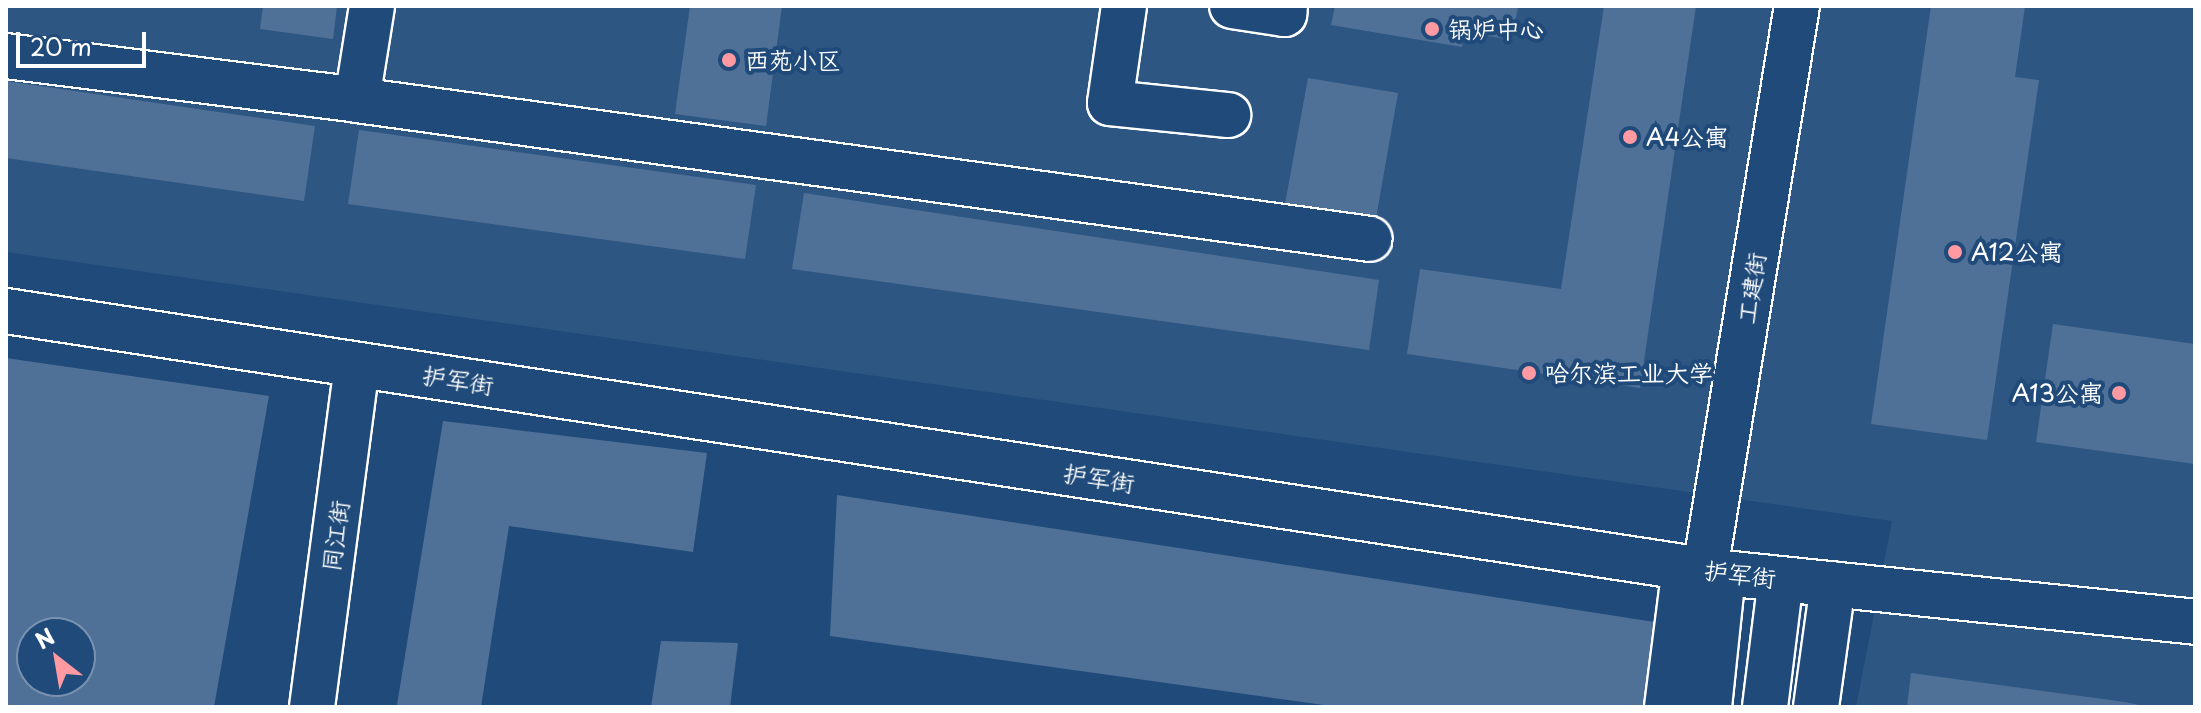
<!DOCTYPE html>
<html>
<head>
<meta charset="utf-8">
<style>
	body { margin:0 }
	#map { position:relative; width:2201px; height:713px; overflow:hidden; background:#1f4a7a; font-family:"Playpen Sans","LXGW WenKai TC",sans-serif }
	div>[style] { position:absolute }
	.built>* { inset:0; background:#2e5683 }
	.building>* { inset:0; background:#507197 }
	.roads { filter:drop-shadow(2px 0 #fff) drop-shadow(-2px 0 #fff) drop-shadow(0 2px #fff) drop-shadow(0 -2px #fff) }
	.minor>* { height:44px; margin:-22px; padding:0 22px; transform-origin:22px; border-radius:22px; background:#1f4a7a }
	.dots>* { width:22px; height:22px; translate:-50% -50%; box-sizing:border-box; border:4px solid #1f4a7a; border-radius:50% }
	span { translate:-50% -50%; white-space:nowrap; text-align:center; line-height:1.15; -webkit-text-stroke:8px #1f4a7a; paint-order:stroke }
	.poi-label { font-size:24px; color:#fff }
	.left { translate:0 -50%; text-align:left }
	.right { translate:-100% -50%; text-align:right }
	.street-label { font-size:24px; color:#fff }
	.frame { position:absolute; inset:0; border:8px solid #fff; pointer-events:none }
	.north { position:absolute; left:16px; top:617px; width:80px; height:80px; box-sizing:border-box; background:#1f4a7a; border:2px solid #7992af; border-radius:50%; rotate:329deg; font-size:22px; font-weight:700; line-height:32px; text-align:center; color:#fff }
	.north::after { content:''; display:block; margin:auto; width:28px; height:36px; background:#ff9aa2; clip-path:polygon(50% 0,100% 100%,50% 72%,0 100%) }
	.scale { position:absolute; left:16px; top:32px; width:130px; height:36px; box-sizing:border-box; border:4px solid #fff; border-top:0; padding-left:10px; font-size:24px; line-height:28px; white-space:nowrap; color:#fff; -webkit-text-stroke:6px #1f4a7a; paint-order:stroke }
</style>
</head>
<body>
<div id="map">
	<div class="built">
		<div style="clip-path:polygon(6px 6px,2195px 6px,2195px 707px,1856px 707px,1892px 521px,6px 252px)"></div>
	</div>
	<div class="building">
		<div style="clip-path:polygon(263px 6px,337px 6px,333px 39px,260px 29px)"></div>
		<div style="clip-path:polygon(690px 6px,782px 6px,766px 126px,675px 114px)"></div>
		<div style="clip-path:polygon(1335px 6px,1518px 6px,1512px 40px,1464px 32px,1462px 47px,1331px 25px)"></div>
		<div style="clip-path:polygon(1604px 6px,1696px 6px,1640px 388px,1407px 354px,1420px 269px,1561px 289px)"></div>
		<div style="clip-path:polygon(1931px 6px,2025px 6px,2015px 77px,2039px 80px,1987px 440px,1871px 424px)"></div>
		<div style="clip-path:polygon(1308px 78px,1398px 93px,1375px 224px,1284px 209px)"></div>
		<div style="clip-path:polygon(6px 81px,315px 126px,304px 201px,6px 158px)"></div>
		<div style="clip-path:polygon(359px 130px,756px 185px,745px 259px,348px 204px)"></div>
		<div style="clip-path:polygon(804px 193px,1379px 280px,1369px 350px,792px 269px)"></div>
		<div style="clip-path:polygon(2053px 324px,2195px 344px,2195px 464px,2036px 442px)"></div>
		<div style="clip-path:polygon(evenodd,6px 358px,269px 396px,214px 707px,6px 707px,6px 358px,32px 633px,80px 633px,80px 681px,32px 681px,32px 633px)"></div>
		<div style="clip-path:polygon(443px 421px,707px 453px,693px 552px,509px 526px,481px 707px,397px 705px)"></div>
		<div style="clip-path:polygon(837px 495px,1661px 623px,1651px 707px,1338px 707px,830px 636px)"></div>
		<div style="clip-path:polygon(661px 641px,738px 643px,730px 707px,651px 707px)"></div>
		<div style="clip-path:polygon(1911px 673px,2125px 702px,2149px 707px,1907px 707px)"></div>
	</div>
	<div class="roads">
		<div class="minor">
			<div style="left:372px;top:6px;width:95px;rotate:99.1deg"></div>
			<div style="left:357px;top:100px;width:1022px;rotate:7.81deg"></div>
			<div style="left:1124px;top:6px;width:98px;rotate:98.2deg"></div>
			<div style="left:1110px;top:103px;width:119px;rotate:5.8deg"></div>
			<div style="left:1232px;top:6px;width:53px;rotate:8.7deg"></div>
			<div style="left:1284px;top:14px;width:8px;rotate:-83deg"></div>
			<div style="left:6px;top:56px;width:354px;rotate:7.1deg"></div>
			<div style="left:6px;top:311px;width:1737px;rotate:8.68deg"></div>
			<div style="left:1723px;top:573px;width:475px;rotate:5.9deg"></div>
			<div style="left:1705px;top:570px;width:571px;rotate:-80.74deg"></div>
			<div style="left:312px;top:707px;width:345px;rotate:-82.5deg"></div>
			<div style="left:1667px;top:707px;width:141px;rotate:-82.7deg"></div>
			<div style="left:1709px;top:707px;width:135px;rotate:-84deg"></div>
			<div style="left:1765px;top:707px;width:129px;rotate:-82.9deg"></div>
			<div style="left:1816px;top:707px;width:124px;rotate:-82.1deg"></div>
		</div>
	</div>
	<div class="dots">
		<div style="left:1432px;top:29px;background:#ff9aa2"></div>
		<div style="left:729px;top:60px;background:#ff9aa2"></div>
		<div style="left:1630px;top:137px;background:#ff9aa2"></div>
		<div style="left:1955px;top:252px;background:#ff9aa2"></div>
		<div style="left:1529px;top:373px;background:#ff9aa2"></div>
		<div style="left:2119px;top:393px;background:#ff9aa2"></div>
	</div>
	<div class="poi-label">
		<span class="left" style="left:1448px;top:29px">锅炉中心</span>
		<span class="left" style="left:745px;top:60px">西苑小区</span>
		<span class="left" style="left:1646px;top:137px">A4公寓</span>
		<span class="left" style="left:1971px;top:252px">A12公寓</span>
		<span class="left" style="left:1545px;top:373px">哈尔滨工业大学</span>
		<span class="right" style="left:2103px;top:393px">A13公寓</span>
	</div>
	<div class="street-label">
		<span style="left:1751px;top:288px;rotate:-81deg">工建街</span>
		<span style="left:458px;top:380px;rotate:9deg">护军街</span>
		<span style="left:1099px;top:478px;rotate:9deg">护军街</span>
		<span style="left:335px;top:536px;rotate:-82deg">同江街</span>
		<span style="left:1740px;top:574px;rotate:7deg">护军街</span>
	</div>
	<div class="frame"></div>
	<div class="north">N</div>
	<div class="scale">20 m</div>
</div>
</body>
</html>
